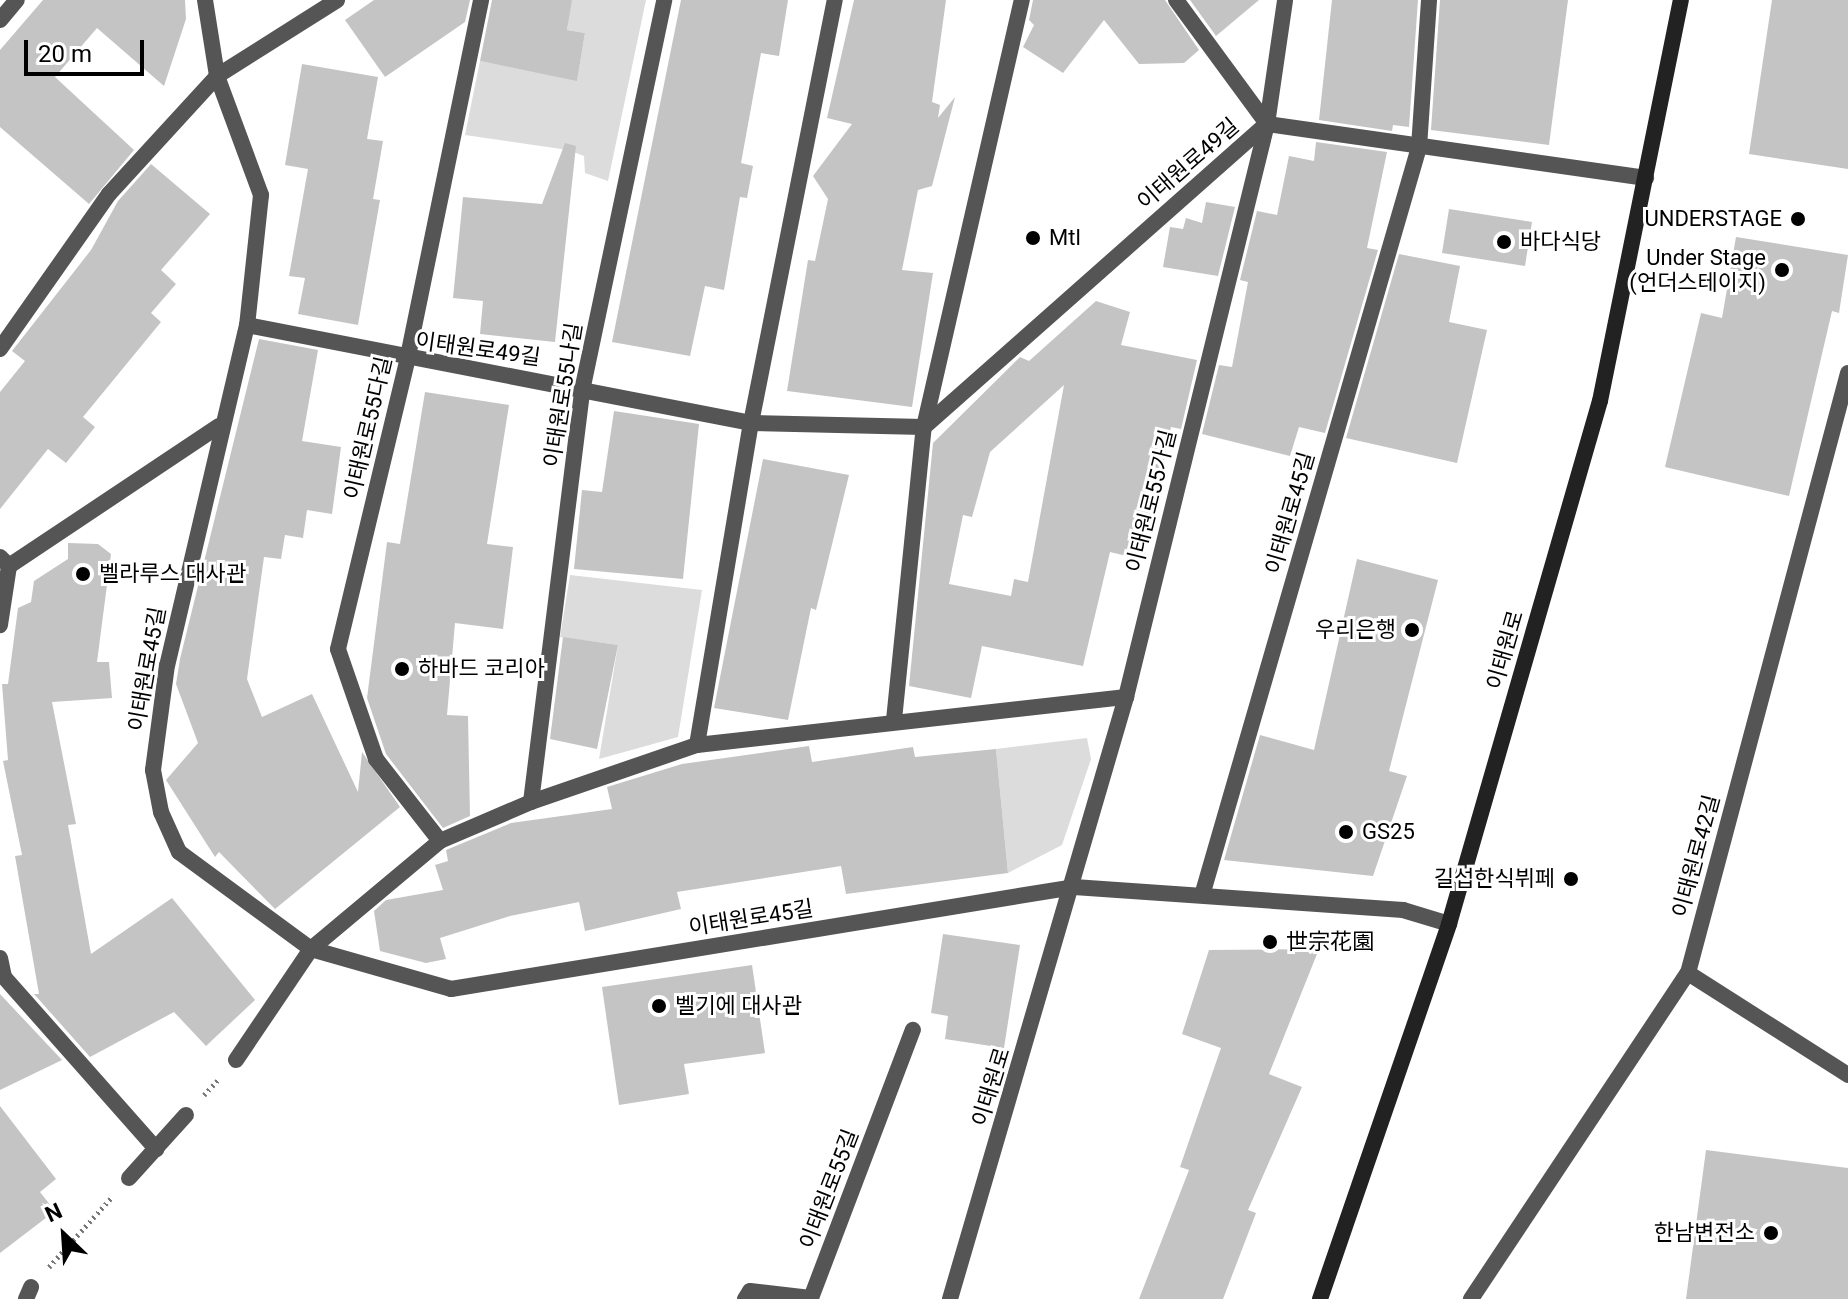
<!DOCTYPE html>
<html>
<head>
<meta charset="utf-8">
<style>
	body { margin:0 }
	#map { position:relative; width:1848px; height:1299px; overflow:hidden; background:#fff; font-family:Roboto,"Noto Sans KR",sans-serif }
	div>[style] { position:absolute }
	.green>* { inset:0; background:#dcdcdc }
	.building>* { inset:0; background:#c4c4c4 }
	.path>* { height:5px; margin-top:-2.5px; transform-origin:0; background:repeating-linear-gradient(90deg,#777 0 2px,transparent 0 6px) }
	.service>* { height:16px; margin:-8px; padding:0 8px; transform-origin:8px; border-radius:8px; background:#555 }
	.minor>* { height:16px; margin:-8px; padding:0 8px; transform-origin:8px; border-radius:8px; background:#555 }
	.secondary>* { height:16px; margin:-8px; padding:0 8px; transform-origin:8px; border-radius:8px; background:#222 }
	.dots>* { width:22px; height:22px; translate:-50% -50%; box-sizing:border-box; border:4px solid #fff; border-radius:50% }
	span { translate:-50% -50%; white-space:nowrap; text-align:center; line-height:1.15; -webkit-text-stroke:6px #fff; paint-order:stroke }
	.street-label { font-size:22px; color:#000 }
	.poi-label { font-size:22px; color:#000 }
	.right { translate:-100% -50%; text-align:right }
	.left { translate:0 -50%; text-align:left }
	.north { position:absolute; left:24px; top:1195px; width:80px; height:80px; -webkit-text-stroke:6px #fff; paint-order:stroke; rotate:335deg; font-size:22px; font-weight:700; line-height:32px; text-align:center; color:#000 }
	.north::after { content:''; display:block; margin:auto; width:28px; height:36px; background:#000; clip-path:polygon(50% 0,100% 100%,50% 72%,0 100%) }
	.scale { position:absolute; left:24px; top:40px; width:120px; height:36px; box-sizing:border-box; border:4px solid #000; border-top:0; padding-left:10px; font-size:24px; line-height:28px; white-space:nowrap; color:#000; -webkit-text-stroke:6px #fff; paint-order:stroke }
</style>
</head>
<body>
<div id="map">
	<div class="green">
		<div style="clip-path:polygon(571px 0,646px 0,608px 181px,585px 173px,584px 156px,568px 150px,465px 135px,480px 61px,577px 80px,585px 33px,567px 30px)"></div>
		<div style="clip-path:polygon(570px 575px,702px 590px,678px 737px,599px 759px,618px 645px,560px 637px)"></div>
		<div style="clip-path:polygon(1087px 738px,1091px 759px,1062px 845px,1008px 873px,996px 749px)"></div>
	</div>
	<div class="building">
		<div style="clip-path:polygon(43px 0,185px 0,186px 19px,164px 86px,97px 28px,55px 77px,134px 150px,89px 204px,0 127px,0 50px)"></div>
		<div style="clip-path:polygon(374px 0,470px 0,465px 22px,385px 77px,345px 20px)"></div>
		<div style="clip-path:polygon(492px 0,572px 0,567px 30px,585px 33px,577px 81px,480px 61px)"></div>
		<div style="clip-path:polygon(681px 0,788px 0,779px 56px,761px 53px,741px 163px,753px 166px,747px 198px,740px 197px,724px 290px,705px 286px,690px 356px,612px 342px)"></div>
		<div style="clip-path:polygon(854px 0,946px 0,932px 102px,940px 105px,938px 118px,955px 97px,932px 186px,918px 190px,902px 270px,933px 273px,912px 407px,787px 391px,808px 260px,815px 261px,828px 199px,813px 176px,852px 124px,827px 118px)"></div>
		<div style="clip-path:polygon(1033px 0,1165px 0,1199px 50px,1184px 63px,1139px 64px,1104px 20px,1063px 73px,1023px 47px,1034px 25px,1029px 20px)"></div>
		<div style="clip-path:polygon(1190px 0,1259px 0,1216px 36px)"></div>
		<div style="clip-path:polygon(1332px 0,1418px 0,1409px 127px,1393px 125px,1392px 131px,1319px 120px)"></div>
		<div style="clip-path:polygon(1440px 0,1568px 0,1549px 145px,1431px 130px)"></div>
		<div style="clip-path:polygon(1772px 0,1848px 0,1848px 169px,1749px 154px)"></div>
		<div style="clip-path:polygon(302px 64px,378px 77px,367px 139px,383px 141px,373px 199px,380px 200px,358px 325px,298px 314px,305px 278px,289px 276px,308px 169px,285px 165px)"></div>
		<div style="clip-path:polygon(1316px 142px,1387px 152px,1367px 248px,1378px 250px,1325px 433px,1299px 427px,1290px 456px,1202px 434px,1219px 365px,1232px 367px,1248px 282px,1240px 280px,1257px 211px,1277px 215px,1289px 156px,1314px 161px)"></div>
		<div style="clip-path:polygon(565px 143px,576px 146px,555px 342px,480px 334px,483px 301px,453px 298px,463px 197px,542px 204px)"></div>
		<div style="clip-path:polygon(151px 164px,210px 214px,161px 270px,176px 284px,151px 313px,161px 322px,83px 417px,95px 427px,66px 463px,48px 449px,0 509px,0 392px,25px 361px,12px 351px,91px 250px,118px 201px)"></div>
		<div style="clip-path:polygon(1206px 202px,1235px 207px,1218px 276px,1163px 267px,1170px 227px,1183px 229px,1186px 218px,1202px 223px)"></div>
		<div style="clip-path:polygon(1449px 209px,1532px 222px,1525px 266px,1442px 253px)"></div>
		<div style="clip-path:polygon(1736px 237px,1848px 255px,1839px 313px,1832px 311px,1789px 496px,1665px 467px,1701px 313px,1722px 318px)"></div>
		<div style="clip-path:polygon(1399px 254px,1460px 266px,1449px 322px,1487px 330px,1457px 463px,1346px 438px)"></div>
		<div style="clip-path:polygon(evenodd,1096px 301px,1130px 312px,1121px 345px,1197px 360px,1181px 429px,1171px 427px,1143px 560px,1110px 552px,1083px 666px,982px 646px,971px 698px,909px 686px,933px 443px,1020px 357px,1029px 361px,1096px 301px,1064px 385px,1028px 582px,1014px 579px,1011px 596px,949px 584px,963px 515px,972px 517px,990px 452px,1064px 385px)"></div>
		<div style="clip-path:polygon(259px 339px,318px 350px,302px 441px,341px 447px,332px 514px,307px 510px,303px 538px,285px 535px,281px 559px,264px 557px,247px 679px,262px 717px,312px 694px,358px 792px,362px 752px,400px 807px,275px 909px,219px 852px,215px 857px,166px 780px,198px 743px,176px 684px,180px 659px)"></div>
		<div style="clip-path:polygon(425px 392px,509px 405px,487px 544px,513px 547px,503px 629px,455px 623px,447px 715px,468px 716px,470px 816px,443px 828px,386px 754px,367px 698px,387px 542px,400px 544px)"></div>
		<div style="clip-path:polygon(614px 411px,699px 424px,683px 579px,574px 569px,582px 490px,602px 492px)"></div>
		<div style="clip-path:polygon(763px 459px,849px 475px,816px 610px,811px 608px,788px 720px,714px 708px)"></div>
		<div style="clip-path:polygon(68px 543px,98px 544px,111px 554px,97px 662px,109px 662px,112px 698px,52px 702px,76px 824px,68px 825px,91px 954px,172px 898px,255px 1000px,206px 1046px,174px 1012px,90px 1057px,34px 994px,39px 994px,15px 856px,22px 855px,3px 761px,8px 760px,2px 684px,8px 684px,18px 608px,31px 602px,34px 581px,68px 559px)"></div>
		<div style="clip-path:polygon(1357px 559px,1438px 580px,1389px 771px,1407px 776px,1373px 876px,1224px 860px,1260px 735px,1314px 750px)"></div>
		<div style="clip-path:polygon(563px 637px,618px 645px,597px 749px,550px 739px)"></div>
		<div style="clip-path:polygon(809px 746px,812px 762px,913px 747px,915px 757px,996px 749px,1008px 873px,846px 894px,841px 866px,677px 892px,681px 909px,585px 931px,579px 902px,510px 916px,440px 938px,446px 959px,426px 963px,380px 951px,374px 911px,386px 900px,443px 890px,435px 865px,448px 861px,446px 850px,511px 823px,612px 809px,607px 787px,682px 764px)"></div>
		<div style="clip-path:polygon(943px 934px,1020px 945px,1004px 1048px,945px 1039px,948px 1016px,931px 1013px)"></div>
		<div style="clip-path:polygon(1319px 949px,1269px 1074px,1302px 1087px,1248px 1210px,1256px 1213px,1223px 1299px,1139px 1299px,1189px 1170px,1180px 1167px,1221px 1048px,1182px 1034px,1209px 950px)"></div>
		<div style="clip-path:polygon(752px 965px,765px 1053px,684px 1064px,689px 1094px,619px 1105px,602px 987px)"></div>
		<div style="clip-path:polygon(0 994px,62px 1060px,0 1090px)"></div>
		<div style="clip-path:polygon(0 1106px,56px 1179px,40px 1192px,55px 1211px,0 1253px)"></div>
		<div style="clip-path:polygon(1706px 1150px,1848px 1168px,1848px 1299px,1686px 1299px)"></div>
	</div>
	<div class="path">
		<div style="left:204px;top:1095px;width:22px;rotate:-47deg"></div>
		<div style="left:49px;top:1267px;width:94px;rotate:-48deg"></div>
	</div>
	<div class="service">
		<div style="left:0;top:557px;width:13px;rotate:45deg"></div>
		<div style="left:9px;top:566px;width:60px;rotate:98.7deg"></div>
		<div style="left:9px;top:566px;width:252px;rotate:-33.7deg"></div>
		<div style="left:1203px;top:892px;width:776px;rotate:-73.83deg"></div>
		<div style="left:1419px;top:147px;width:147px;rotate:-86.1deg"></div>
		<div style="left:0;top:958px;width:19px;rotate:78deg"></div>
		<div style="left:4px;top:977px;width:230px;rotate:48.5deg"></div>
		<div style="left:811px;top:1298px;width:287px;rotate:-69.2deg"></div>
	</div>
	<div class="minor">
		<div style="left:205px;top:0;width:77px;rotate:81deg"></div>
		<div style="left:217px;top:76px;width:127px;rotate:69.7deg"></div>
		<div style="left:261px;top:195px;width:131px;rotate:96.1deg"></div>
		<div style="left:247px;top:325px;width:349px;rotate:103.2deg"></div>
		<div style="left:167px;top:665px;width:106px;rotate:97.6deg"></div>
		<div style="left:153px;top:770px;width:43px;rotate:79.2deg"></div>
		<div style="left:161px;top:812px;width:44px;rotate:65.8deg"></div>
		<div style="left:179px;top:852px;width:164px;rotate:36.3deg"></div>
		<div style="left:311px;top:949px;width:146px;rotate:15.9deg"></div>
		<div style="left:451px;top:989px;width:631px;rotate:-9.3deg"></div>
		<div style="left:1074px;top:887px;width:330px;rotate:4deg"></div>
		<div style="left:1403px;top:910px;width:48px;rotate:16.9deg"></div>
		<div style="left:1176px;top:0;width:154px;rotate:53.7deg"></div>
		<div style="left:0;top:20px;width:26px;rotate:-50deg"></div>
		<div style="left:247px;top:325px;width:513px;rotate:11deg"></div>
		<div style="left:751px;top:423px;width:173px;rotate:1.3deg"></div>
		<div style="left:924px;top:427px;width:458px;rotate:-41.5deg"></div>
		<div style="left:1267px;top:124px;width:383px;rotate:8.1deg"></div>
		<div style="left:0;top:349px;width:189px;rotate:-54.9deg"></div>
		<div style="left:109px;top:194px;width:160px;rotate:-47.5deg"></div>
		<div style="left:217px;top:76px;width:142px;rotate:-32.3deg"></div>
		<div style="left:894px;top:720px;width:295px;rotate:-84.2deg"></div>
		<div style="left:924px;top:427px;width:438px;rotate:-77.1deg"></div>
		<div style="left:697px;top:745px;width:326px;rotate:-80.5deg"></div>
		<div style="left:751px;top:423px;width:431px;rotate:-78.8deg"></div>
		<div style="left:531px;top:802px;width:419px;rotate:-82.9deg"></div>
		<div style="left:583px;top:386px;width:394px;rotate:-78.1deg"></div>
		<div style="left:440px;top:841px;width:104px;rotate:-128deg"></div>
		<div style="left:376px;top:759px;width:116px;rotate:-109.1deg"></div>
		<div style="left:338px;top:649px;width:296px;rotate:-76.5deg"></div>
		<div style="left:407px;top:361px;width:369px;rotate:-78.4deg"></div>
		<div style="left:1688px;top:973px;width:190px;rotate:32.5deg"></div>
		<div style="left:236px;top:1060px;width:134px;rotate:-56deg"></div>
		<div style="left:311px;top:949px;width:168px;rotate:-39.9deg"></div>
		<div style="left:440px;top:841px;width:99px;rotate:-23.2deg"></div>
		<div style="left:531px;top:802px;width:176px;rotate:-19deg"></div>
		<div style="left:697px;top:745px;width:432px;rotate:-6.4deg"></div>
		<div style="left:129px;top:1178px;width:85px;rotate:-47.9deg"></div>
		<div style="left:26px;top:1299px;width:13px;rotate:-67deg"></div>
		<div style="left:745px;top:1299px;width:9px;rotate:-58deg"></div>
		<div style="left:750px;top:1291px;width:61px;rotate:6.5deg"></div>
		<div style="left:950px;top:1299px;width:627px;rotate:-73.7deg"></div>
		<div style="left:1126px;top:697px;width:590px;rotate:-76.18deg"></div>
		<div style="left:1267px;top:124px;width:125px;rotate:-81.7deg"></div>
		<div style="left:1471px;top:1299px;width:392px;rotate:-56.4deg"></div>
		<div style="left:1688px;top:973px;width:621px;rotate:-75.07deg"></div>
	</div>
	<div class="secondary">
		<div style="left:1320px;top:1299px;width:397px;rotate:-71deg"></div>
		<div style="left:1449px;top:924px;width:544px;rotate:-73.9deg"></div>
		<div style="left:1600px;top:401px;width:409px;rotate:-78.6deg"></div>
	</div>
	<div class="dots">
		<div style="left:1798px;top:219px;background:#000"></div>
		<div style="left:1033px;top:238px;background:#000"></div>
		<div style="left:1504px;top:242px;background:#000"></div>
		<div style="left:1782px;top:270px;background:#000"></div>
		<div style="left:83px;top:574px;background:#000"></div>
		<div style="left:1412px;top:630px;background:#000"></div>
		<div style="left:402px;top:669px;background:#000"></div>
		<div style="left:1346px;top:832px;background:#000"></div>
		<div style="left:1571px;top:879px;background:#000"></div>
		<div style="left:1270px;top:942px;background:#000"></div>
		<div style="left:659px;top:1006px;background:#000"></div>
		<div style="left:1771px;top:1233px;background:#000"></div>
	</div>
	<div class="street-label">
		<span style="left:1188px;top:164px;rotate:-41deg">이태원로49길</span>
		<span style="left:478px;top:349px;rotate:8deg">이태원로49길</span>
		<span style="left:563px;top:395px;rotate:-81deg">이태원로55나길</span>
		<span style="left:368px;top:428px;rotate:-77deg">이태원로55다길</span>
		<span style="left:1151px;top:501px;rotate:-76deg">이태원로55가길</span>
		<span style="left:1290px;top:513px;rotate:-74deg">이태원로45길</span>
		<span style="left:1505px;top:650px;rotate:-74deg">이태원로</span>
		<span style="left:147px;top:669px;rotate:-80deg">이태원로45길</span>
		<span style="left:1696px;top:856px;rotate:-75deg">이태원로42길</span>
		<span style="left:751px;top:918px;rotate:-9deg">이태원로45길</span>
		<span style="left:991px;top:1087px;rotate:-73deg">이태원로</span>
		<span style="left:829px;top:1189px;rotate:-69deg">이태원로55길</span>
	</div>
	<div class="poi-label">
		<span class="right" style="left:1782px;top:219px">UNDERSTAGE</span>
		<span class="left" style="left:1049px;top:238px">Mtl</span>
		<span class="left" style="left:1520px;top:242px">바다식당</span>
		<span class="right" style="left:1766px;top:270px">Under Stage<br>(언더스테이지)</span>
		<span class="left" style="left:99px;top:574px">벨라루스 대사관</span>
		<span class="right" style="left:1396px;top:630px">우리은행</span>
		<span class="left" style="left:418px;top:669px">하바드 코리아</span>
		<span class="left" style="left:1362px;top:832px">GS25</span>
		<span class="right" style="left:1555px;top:879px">길섭한식뷔페</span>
		<span class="left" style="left:1286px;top:942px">世宗花園</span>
		<span class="left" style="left:675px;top:1006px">벨기에 대사관</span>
		<span class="right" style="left:1755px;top:1233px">한남변전소</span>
	</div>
	<div class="north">N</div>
	<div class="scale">20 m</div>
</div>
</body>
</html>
